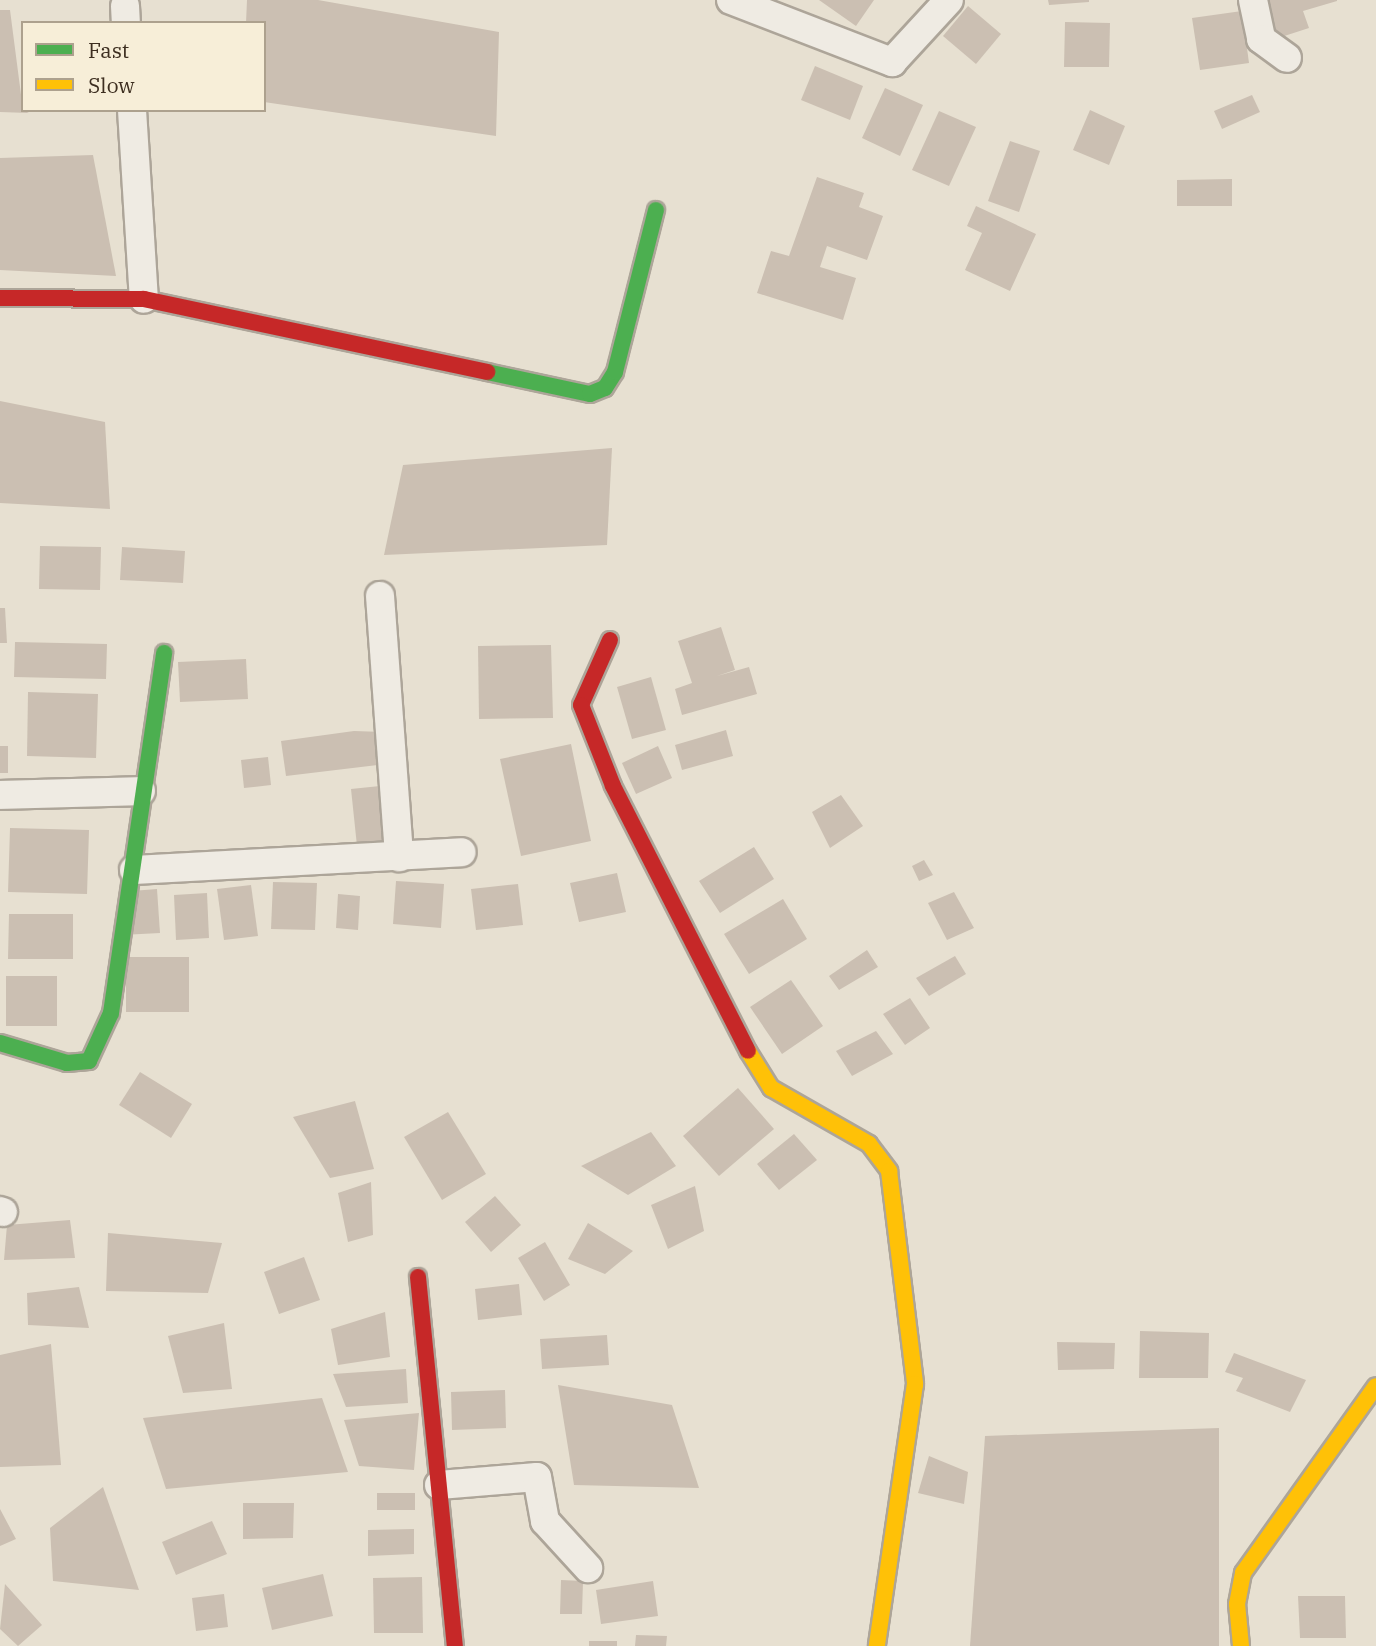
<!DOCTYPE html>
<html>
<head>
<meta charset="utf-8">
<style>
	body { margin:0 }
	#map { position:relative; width:1376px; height:1646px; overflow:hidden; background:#e7e0d1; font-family:"IBM Plex Serif",serif }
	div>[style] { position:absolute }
	.building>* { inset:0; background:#cbbfb2 }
	.roads { filter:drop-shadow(2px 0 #ada599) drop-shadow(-2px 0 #ada599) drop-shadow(0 2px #ada599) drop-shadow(0 -2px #ada599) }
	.street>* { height:28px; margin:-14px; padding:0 14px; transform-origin:14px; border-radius:14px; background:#efebe3 }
	.fast>* { height:16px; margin:-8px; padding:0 8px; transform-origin:8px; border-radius:8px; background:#4caf50 }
	.slow>* { height:16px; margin:-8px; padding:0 8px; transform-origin:8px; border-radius:8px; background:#ffc107 }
	.jam>* { height:16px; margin:-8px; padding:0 8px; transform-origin:8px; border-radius:8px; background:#c62828 }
	span { translate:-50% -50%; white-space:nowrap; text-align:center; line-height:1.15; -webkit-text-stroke:6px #f7eed8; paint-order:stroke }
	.legend { position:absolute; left:21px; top:21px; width:245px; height:91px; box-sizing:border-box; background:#f7eed8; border:2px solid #ada18e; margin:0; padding:9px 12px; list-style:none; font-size:21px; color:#3d2e20 }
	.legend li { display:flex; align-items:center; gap:14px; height:35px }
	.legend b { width:35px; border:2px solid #ada18e }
</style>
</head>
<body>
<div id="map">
	<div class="building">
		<div style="clip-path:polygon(247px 0,318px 0,499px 32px,496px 136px,264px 102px,264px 23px,246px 23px)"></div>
		<div style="clip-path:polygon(819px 0,874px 0,856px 26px)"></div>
		<div style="clip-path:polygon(1048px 0,1089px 0,1089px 2px,1049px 5px)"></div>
		<div style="clip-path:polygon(1263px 0,1337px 0,1337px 1px,1303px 11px,1309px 28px,1275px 39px)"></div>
		<div style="clip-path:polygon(968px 6px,1001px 34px,976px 64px,943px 36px)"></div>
		<div style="clip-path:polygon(0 10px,10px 10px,23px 110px,29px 113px,0 112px)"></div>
		<div style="clip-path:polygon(1242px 11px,1249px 63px,1200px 70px,1192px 18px)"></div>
		<div style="clip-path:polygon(1065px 22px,1110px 23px,1109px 67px,1064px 67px)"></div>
		<div style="clip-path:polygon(815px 66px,863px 86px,850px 120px,801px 100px)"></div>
		<div style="clip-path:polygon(885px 88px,923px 105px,900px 156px,862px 138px)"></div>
		<div style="clip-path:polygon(1252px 95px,1260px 112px,1222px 129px,1214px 111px)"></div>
		<div style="clip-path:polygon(1090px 110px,1125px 126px,1109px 165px,1073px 150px)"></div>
		<div style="clip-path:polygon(939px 111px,976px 127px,949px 186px,912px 170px)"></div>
		<div style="clip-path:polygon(1010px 141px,1040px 151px,1019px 212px,988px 201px)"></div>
		<div style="clip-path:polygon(93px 155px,116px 276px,0 270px,0 158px)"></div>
		<div style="clip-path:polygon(817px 177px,864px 193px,859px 207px,883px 216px,867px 260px,827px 246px,820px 267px,856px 278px,843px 320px,757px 293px,771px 251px,789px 256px)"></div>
		<div style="clip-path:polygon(1232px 179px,1232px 206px,1177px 206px,1177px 180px)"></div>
		<div style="clip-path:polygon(976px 206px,1036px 234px,1010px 291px,965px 270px,982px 233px,967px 226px)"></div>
		<div style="clip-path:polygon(0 401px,105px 422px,110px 509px,0 503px)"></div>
		<div style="clip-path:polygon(612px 448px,607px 545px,384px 555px,403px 465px)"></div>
		<div style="clip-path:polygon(40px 546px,101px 547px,100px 590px,39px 589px)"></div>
		<div style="clip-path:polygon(122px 547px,185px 551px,183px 583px,120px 580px)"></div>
		<div style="clip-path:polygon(0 608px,5px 608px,7px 643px,0 643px)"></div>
		<div style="clip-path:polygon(721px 627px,735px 670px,717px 676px,749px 667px,757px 694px,682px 715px,675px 689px,692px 683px,678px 641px)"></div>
		<div style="clip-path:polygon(15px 642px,107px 644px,106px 679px,14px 677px)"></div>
		<div style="clip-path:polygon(551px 645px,553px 718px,479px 719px,478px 646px)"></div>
		<div style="clip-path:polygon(246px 659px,248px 699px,180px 702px,178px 662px)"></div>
		<div style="clip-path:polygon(651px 677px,666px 730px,632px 739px,617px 687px)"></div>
		<div style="clip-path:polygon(28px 692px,98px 694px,96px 758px,27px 756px)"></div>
		<div style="clip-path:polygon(726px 730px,733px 756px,682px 770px,675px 745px)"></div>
		<div style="clip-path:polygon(354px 731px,383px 732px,386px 764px,286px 776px,281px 741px)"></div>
		<div style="clip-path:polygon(571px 744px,591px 841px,521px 856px,500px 759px)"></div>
		<div style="clip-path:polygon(0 746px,8px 746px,8px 773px,0 773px)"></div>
		<div style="clip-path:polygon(658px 746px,672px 778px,636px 794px,622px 763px)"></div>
		<div style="clip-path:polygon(268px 757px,271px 785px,244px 788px,241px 760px)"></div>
		<div style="clip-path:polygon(380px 786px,386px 843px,357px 846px,351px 789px)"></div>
		<div style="clip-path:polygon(841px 795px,863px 826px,830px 848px,812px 812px)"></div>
		<div style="clip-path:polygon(10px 828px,89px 830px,87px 894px,8px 892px)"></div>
		<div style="clip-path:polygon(754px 847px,774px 879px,720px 913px,699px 881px)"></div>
		<div style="clip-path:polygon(924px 860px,933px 875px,919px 881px,912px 866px)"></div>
		<div style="clip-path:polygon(617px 873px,626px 912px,579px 922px,570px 883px)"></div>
		<div style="clip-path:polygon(396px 881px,444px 884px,441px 928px,393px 924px)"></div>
		<div style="clip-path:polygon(273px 882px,317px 883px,315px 930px,271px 929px)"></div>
		<div style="clip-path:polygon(518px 884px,523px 925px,476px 930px,471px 889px)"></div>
		<div style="clip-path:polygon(251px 885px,258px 936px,224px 940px,217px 889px)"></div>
		<div style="clip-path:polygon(157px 889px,160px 933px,122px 935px,119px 892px)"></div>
		<div style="clip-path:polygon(954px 892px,974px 928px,947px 940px,928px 903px)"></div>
		<div style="clip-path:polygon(207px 893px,209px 938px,176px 940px,174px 895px)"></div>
		<div style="clip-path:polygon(338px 894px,360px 896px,358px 930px,336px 928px)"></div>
		<div style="clip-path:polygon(783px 899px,807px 939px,749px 974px,724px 934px)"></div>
		<div style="clip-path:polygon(9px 914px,73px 914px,73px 959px,8px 959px)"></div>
		<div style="clip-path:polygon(867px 950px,878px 967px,839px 990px,829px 976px)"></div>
		<div style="clip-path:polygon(955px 956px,966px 974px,929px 996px,916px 978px)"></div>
		<div style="clip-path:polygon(126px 957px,189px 957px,189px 1012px,126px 1012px)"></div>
		<div style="clip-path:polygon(6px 976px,57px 976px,57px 1026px,6px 1026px)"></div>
		<div style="clip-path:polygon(791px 980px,823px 1026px,782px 1054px,750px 1007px)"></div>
		<div style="clip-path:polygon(910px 998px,930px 1028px,905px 1045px,883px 1014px)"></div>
		<div style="clip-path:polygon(876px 1031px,893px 1054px,852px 1076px,836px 1051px)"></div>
		<div style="clip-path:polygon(140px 1072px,192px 1104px,171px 1138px,119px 1105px)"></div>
		<div style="clip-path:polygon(738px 1088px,774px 1129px,719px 1176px,683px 1136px)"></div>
		<div style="clip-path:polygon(355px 1101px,374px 1169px,330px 1178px,293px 1117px)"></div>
		<div style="clip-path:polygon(448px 1112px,486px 1174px,442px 1200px,404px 1137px)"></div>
		<div style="clip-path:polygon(651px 1132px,676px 1166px,628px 1195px,581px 1166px)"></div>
		<div style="clip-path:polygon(794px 1134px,817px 1160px,779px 1190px,757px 1164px)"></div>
		<div style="clip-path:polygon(371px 1182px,373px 1235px,348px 1242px,338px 1193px)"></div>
		<div style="clip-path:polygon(695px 1186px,704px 1231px,668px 1249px,651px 1205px)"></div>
		<div style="clip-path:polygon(495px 1196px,521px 1225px,491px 1252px,465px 1222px)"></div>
		<div style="clip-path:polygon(70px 1220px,75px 1258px,4px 1260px,7px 1225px)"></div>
		<div style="clip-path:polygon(588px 1223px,633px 1251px,605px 1274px,568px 1259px)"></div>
		<div style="clip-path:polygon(108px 1233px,222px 1243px,208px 1293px,106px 1291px)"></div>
		<div style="clip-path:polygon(545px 1242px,570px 1285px,544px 1301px,518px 1258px)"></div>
		<div style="clip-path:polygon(304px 1257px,320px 1300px,279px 1314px,264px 1272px)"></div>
		<div style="clip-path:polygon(519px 1284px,522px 1315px,478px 1320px,475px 1289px)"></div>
		<div style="clip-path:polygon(79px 1287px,89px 1328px,28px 1325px,27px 1293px)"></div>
		<div style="clip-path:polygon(385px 1312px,390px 1357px,338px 1365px,331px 1329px)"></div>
		<div style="clip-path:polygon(224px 1323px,232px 1389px,183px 1393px,168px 1336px)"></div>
		<div style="clip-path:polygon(1140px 1331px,1209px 1333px,1208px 1378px,1139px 1378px)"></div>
		<div style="clip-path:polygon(607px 1335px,609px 1365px,542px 1369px,540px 1339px)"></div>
		<div style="clip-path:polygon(1057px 1342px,1115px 1343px,1114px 1369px,1058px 1370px)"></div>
		<div style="clip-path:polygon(51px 1344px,61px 1465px,0 1467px,0 1355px)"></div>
		<div style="clip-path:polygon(1234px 1353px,1306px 1380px,1290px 1412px,1236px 1391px,1243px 1378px,1225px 1372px)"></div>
		<div style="clip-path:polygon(406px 1369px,408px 1403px,346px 1407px,333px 1374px)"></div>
		<div style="clip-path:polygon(558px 1385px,672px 1405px,699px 1488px,574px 1485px)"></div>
		<div style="clip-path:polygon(505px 1390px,506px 1428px,452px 1430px,451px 1392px)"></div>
		<div style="clip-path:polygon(322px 1398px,348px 1472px,166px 1489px,143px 1418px)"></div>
		<div style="clip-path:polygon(419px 1413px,414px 1470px,359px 1466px,344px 1420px)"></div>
		<div style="clip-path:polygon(1219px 1428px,1219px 1646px,970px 1646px,985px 1436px)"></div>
		<div style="clip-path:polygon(929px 1456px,968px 1472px,964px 1504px,918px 1493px)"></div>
		<div style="clip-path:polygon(103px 1487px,139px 1590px,53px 1581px,50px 1528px)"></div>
		<div style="clip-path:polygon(377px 1493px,415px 1493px,415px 1510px,377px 1510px)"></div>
		<div style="clip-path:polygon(243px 1503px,294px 1503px,293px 1538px,243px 1539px)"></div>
		<div style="clip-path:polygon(0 1509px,16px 1539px,0 1546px)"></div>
		<div style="clip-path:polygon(212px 1521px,227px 1554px,176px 1575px,162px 1542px)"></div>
		<div style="clip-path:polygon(414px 1529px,414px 1554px,368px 1556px,368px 1530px)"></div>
		<div style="clip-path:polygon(323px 1574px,333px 1616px,272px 1630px,262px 1588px)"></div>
		<div style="clip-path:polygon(422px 1577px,423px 1633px,374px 1633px,373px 1578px)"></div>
		<div style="clip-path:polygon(561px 1580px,583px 1581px,582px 1614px,560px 1614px)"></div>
		<div style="clip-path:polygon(653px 1581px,658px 1616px,601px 1624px,596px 1590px)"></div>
		<div style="clip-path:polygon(5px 1584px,42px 1625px,18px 1646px,0 1629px)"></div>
		<div style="clip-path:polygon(224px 1594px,228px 1627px,196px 1631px,192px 1598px)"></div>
		<div style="clip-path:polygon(1298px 1596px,1345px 1596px,1346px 1638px,1300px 1638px)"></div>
		<div style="clip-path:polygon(636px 1635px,667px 1636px,666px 1646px,635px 1646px)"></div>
		<div style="clip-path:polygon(589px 1641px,617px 1641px,617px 1646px,589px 1646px)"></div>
	</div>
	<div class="roads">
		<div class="street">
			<div style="left:731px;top:0;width:173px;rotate:21.1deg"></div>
			<div style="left:892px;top:62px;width:84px;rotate:-47.4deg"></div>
			<div style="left:1253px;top:0;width:40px;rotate:78deg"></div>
			<div style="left:1261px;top:39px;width:32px;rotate:36deg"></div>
			<div style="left:125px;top:6px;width:17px;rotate:87deg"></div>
			<div style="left:132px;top:110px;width:189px;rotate:86.4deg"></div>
			<div style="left:380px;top:596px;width:262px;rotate:85.8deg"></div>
			<div style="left:0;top:795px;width:141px;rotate:-1.6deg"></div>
			<div style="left:134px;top:870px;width:328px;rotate:-3.1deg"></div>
			<div style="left:0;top:1211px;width:3px;rotate:18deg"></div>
			<div style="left:439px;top:1485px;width:98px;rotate:-4.7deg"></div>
			<div style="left:537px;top:1477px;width:45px;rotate:79.7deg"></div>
			<div style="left:545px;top:1521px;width:64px;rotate:47.5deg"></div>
		</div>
		<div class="fast">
			<div style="left:487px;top:372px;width:105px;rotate:12.1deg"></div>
			<div style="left:590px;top:394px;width:16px;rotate:-22deg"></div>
			<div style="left:605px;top:388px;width:19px;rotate:-58deg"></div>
			<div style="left:615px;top:372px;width:167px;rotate:-75.8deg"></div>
			<div style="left:0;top:1043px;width:70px;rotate:16.6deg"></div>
			<div style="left:67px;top:1063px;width:22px;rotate:-5deg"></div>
			<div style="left:89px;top:1061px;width:53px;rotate:-65.4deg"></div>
			<div style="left:111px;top:1013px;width:364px;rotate:-81.6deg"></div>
		</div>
		<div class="slow">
			<div style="left:748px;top:1051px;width:44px;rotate:58.1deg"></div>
			<div style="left:771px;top:1088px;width:113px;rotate:29.7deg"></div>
			<div style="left:869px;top:1144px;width:34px;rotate:53deg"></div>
			<div style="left:889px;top:1171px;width:215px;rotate:83deg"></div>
			<div style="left:915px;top:1384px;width:265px;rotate:98.3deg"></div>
			<div style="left:1241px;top:1646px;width:42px;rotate:-95.4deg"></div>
			<div style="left:1237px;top:1604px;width:32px;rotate:-79deg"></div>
			<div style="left:1243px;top:1573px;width:229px;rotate:-54.6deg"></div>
		</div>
		<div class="jam">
			<div style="left:0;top:298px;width:144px;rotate:0.4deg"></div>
			<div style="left:144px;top:299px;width:351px;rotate:12deg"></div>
			<div style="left:610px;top:640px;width:71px;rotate:114deg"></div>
			<div style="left:581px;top:705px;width:87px;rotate:68.4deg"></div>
			<div style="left:613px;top:786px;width:297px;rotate:63deg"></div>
			<div style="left:418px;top:1277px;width:371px;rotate:84.3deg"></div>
		</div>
	</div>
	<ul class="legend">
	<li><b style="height:9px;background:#4caf50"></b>Fast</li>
	<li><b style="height:9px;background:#ffc107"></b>Slow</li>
	</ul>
</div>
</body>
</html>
